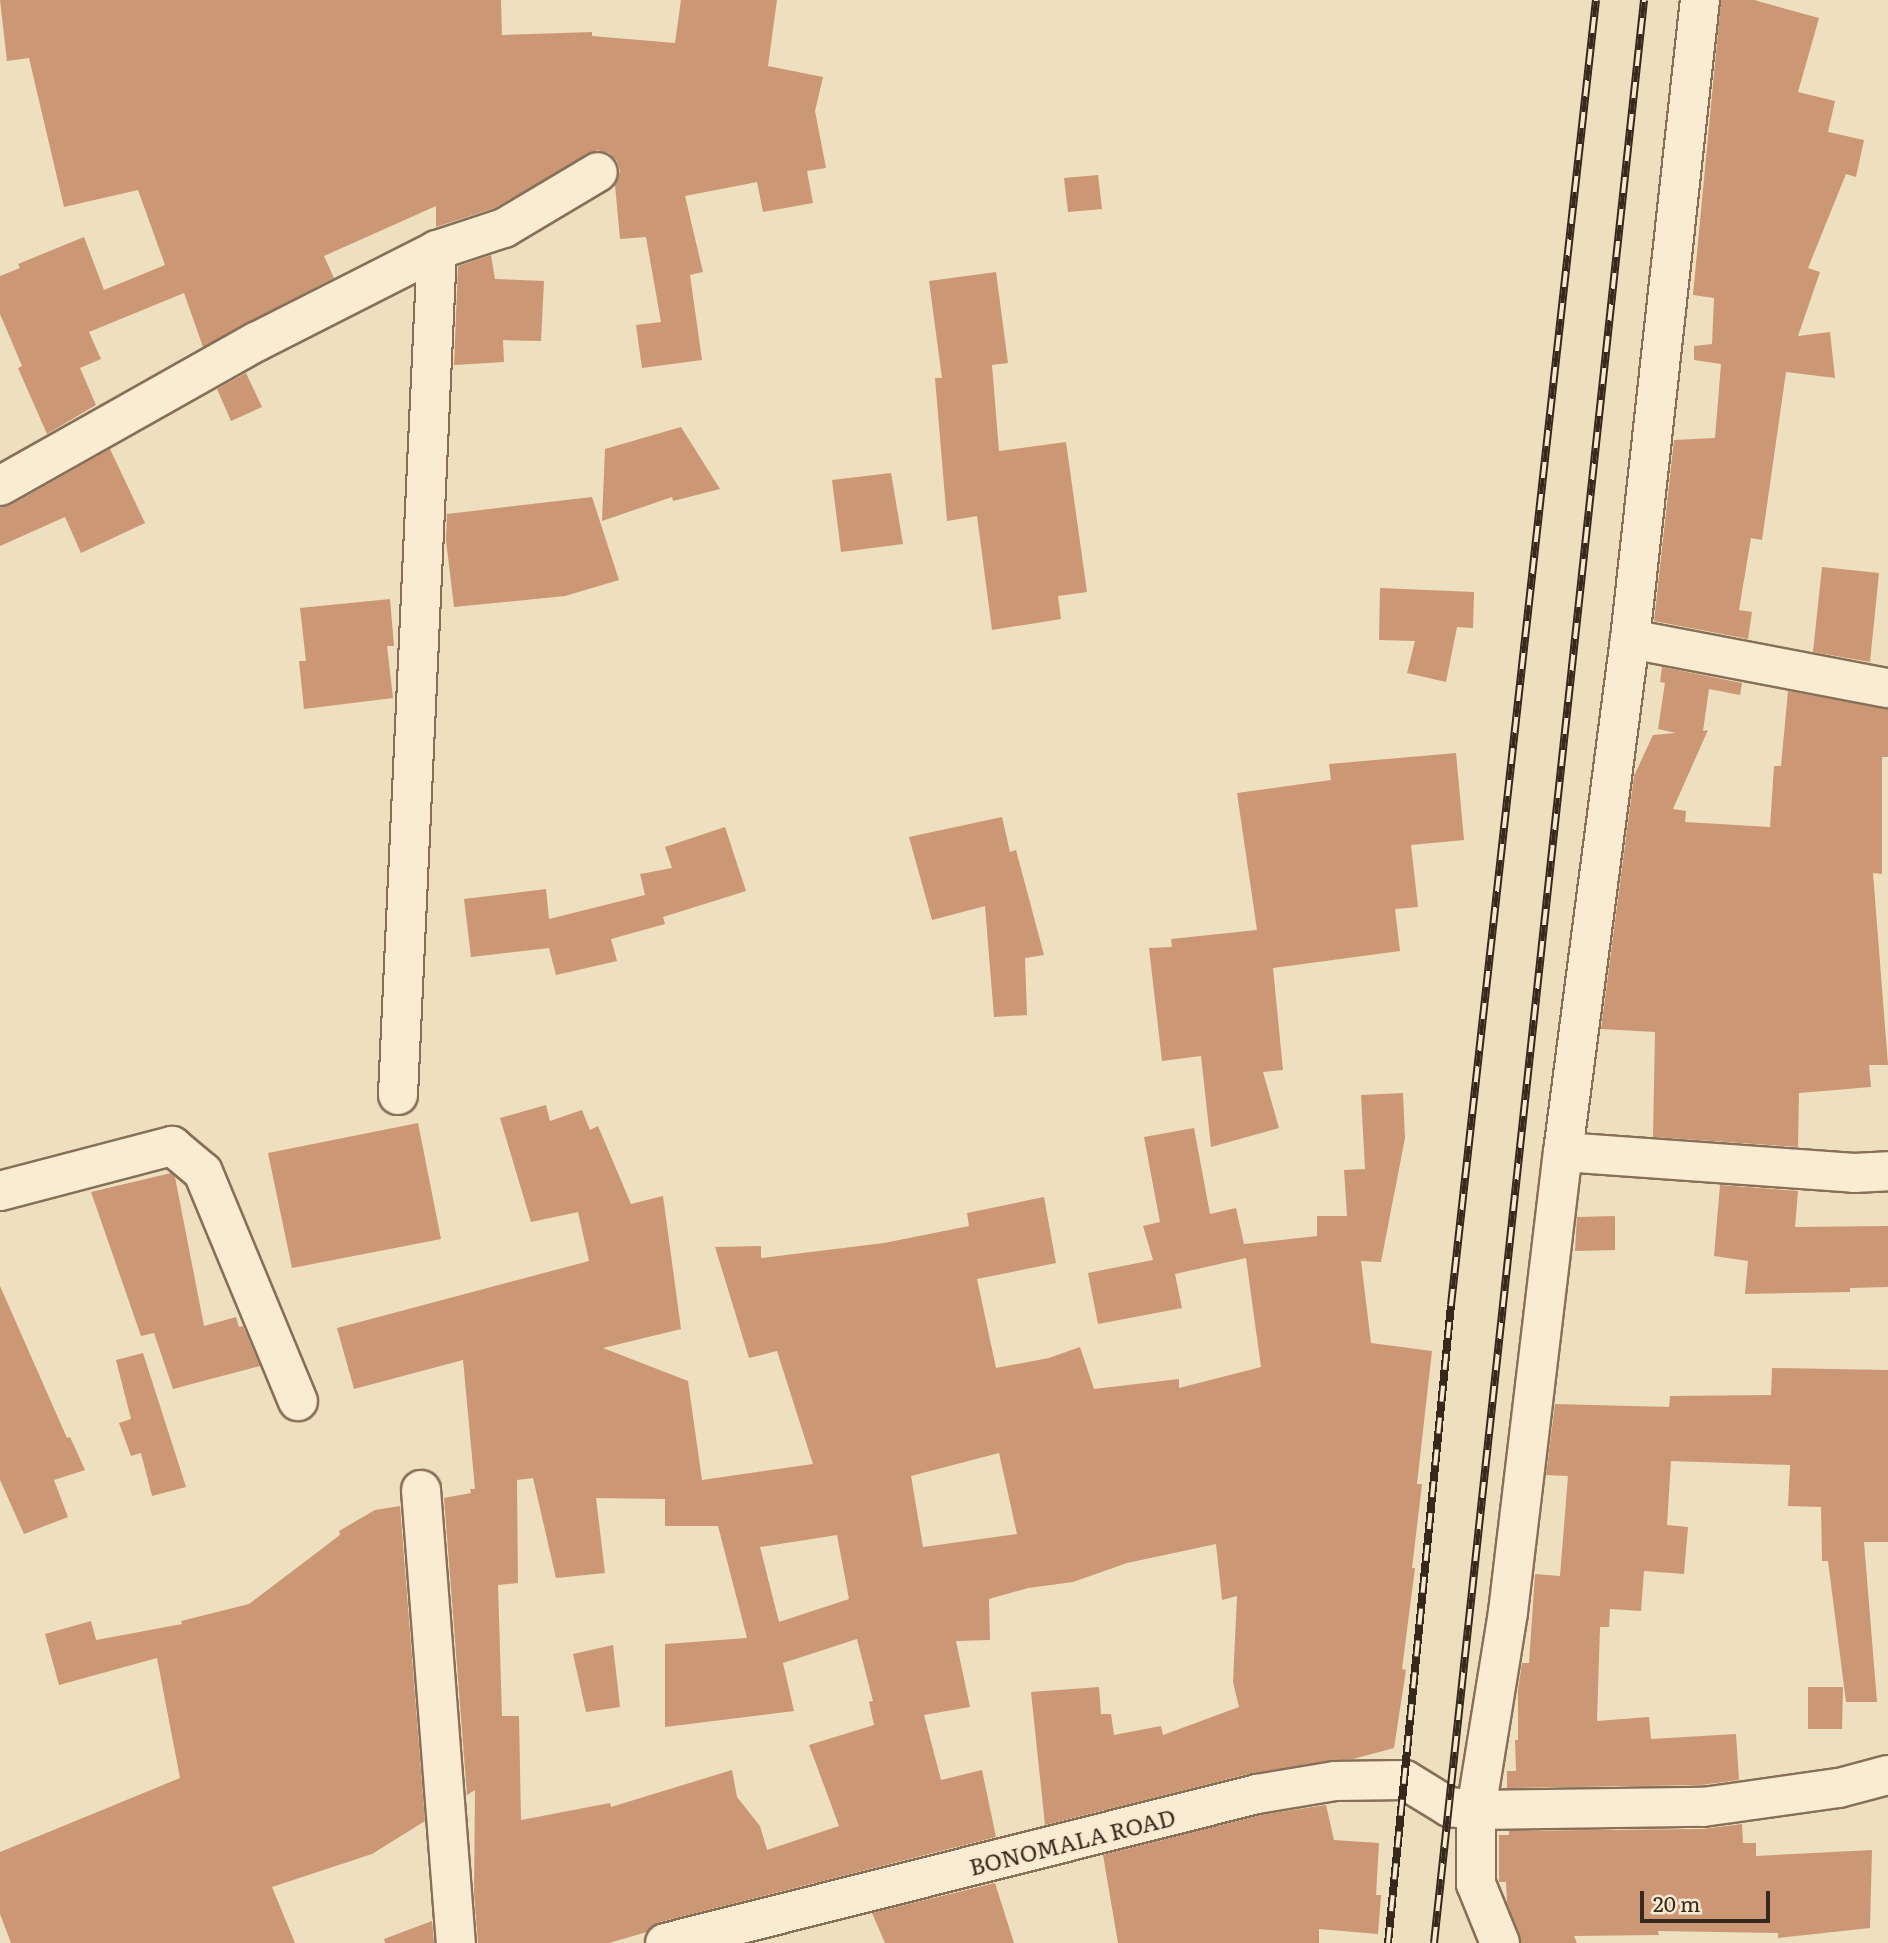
<!DOCTYPE html>
<html>
<head>
<meta charset="utf-8">
<style>
	body { margin:0 }
	#map { position:relative; width:1888px; height:1943px; overflow:hidden; background:#eedfbf; font-family:Literata,serif }
	div>[style] { position:absolute }
	.building>* { inset:0; background:#cc9775 }
	.roads { filter:drop-shadow(2px 0 #876f58) drop-shadow(-2px 0 #876f58) drop-shadow(0 2px #876f58) drop-shadow(0 -2px #876f58) }
	.minor>* { height:38px; margin:-19px; padding:0 19px; transform-origin:19px; border-radius:19px; background:#f9ecd2 }
	.rail>* { height:8px; margin-top:-4px; transform-origin:0; background:repeating-linear-gradient(90deg,#f5e9cf 0 16px,#36281c 0 32px); box-sizing:border-box; border-block:2px solid #36281c }
	span { translate:-50% -50%; white-space:nowrap; text-align:center; line-height:1.15; -webkit-text-stroke:5px #f5e9cf; paint-order:stroke }
	.street-label { font-size:23px; color:#36281c }
	.scale { position:absolute; left:1640px; top:1891px; width:130px; height:32px; box-sizing:border-box; border:4px solid #36281c; border-top:0; padding-left:9px; font-size:21px; line-height:24px; white-space:nowrap; color:#36281c; -webkit-text-stroke:5px #f5e9cf; paint-order:stroke }
</style>
</head>
<body>
<div id="map">
	<div class="building">
		<div style="clip-path:polygon(0 0,501px 0,502px 35px,592px 32px,592px 36px,675px 43px,681px 0,777px 0,768px 66px,823px 77px,815px 111px,826px 168px,807px 171px,813px 203px,763px 212px,757px 182px,685px 196px,703px 272px,690px 275px,702px 360px,642px 368px,636px 325px,661px 322px,646px 237px,620px 239px,615px 185px,620px 171px,617px 161px,609px 153px,597px 150px,495px 208px,436px 227px,436px 206px,324px 256px,334px 278px,203px 347px,184px 293px,89px 332px,101px 359px,80px 368px,96px 405px,47px 434px,18px 368px,22px 366px,0 314px,0 276px,20px 268px,18px 264px,84px 237px,104px 290px,165px 265px,138px 190px,64px 207px,29px 58px,7px 61px)"></div>
		<div style="clip-path:polygon(1721px 0,1754px 0,1819px 18px,1798px 92px,1835px 101px,1828px 132px,1864px 140px,1856px 177px,1846px 174px,1808px 268px,1820px 272px,1798px 336px,1830px 332px,1835px 378px,1786px 372px,1762px 540px,1751px 538px,1739px 610px,1752px 612px,1748px 639px,1654px 621px,1674px 440px,1715px 438px,1721px 364px,1694px 360px,1694px 346px,1712px 344px,1714px 298px,1693px 295px)"></div>
		<div style="clip-path:polygon(1098px 175px,1102px 209px,1068px 212px,1064px 178px)"></div>
		<div style="clip-path:polygon(491px 255px,495px 279px,544px 281px,541px 341px,503px 340px,504px 362px,454px 365px,458px 266px)"></div>
		<div style="clip-path:polygon(996px 272px,1008px 363px,992px 365px,999px 451px,1066px 442px,1087px 592px,1058px 596px,1061px 619px,992px 630px,977px 516px,947px 521px,935px 378px,942px 378px,929px 281px)"></div>
		<div style="clip-path:polygon(246px 373px,262px 407px,231px 421px,217px 389px)"></div>
		<div style="clip-path:polygon(681px 427px,720px 489px,673px 501px,672px 497px,602px 521px,605px 449px)"></div>
		<div style="clip-path:polygon(110px 449px,145px 523px,81px 553px,65px 517px,0 546px,0 508px,11px 505px)"></div>
		<div style="clip-path:polygon(891px 473px,903px 544px,841px 552px,832px 480px)"></div>
		<div style="clip-path:polygon(592px 497px,619px 580px,565px 596px,454px 607px,446px 540px,447px 514px)"></div>
		<div style="clip-path:polygon(1822px 567px,1879px 573px,1870px 662px,1813px 652px)"></div>
		<div style="clip-path:polygon(1380px 588px,1474px 592px,1473px 628px,1457px 627px,1446px 682px,1407px 673px,1415px 641px,1379px 640px)"></div>
		<div style="clip-path:polygon(390px 599px,394px 646px,387px 646px,393px 698px,304px 709px,299px 661px,306px 661px,300px 608px)"></div>
		<div style="clip-path:polygon(1662px 667px,1742px 683px,1740px 695px,1709px 689px,1703px 731px,1708px 730px,1673px 809px,1686px 811px,1685px 822px,1770px 827px,1774px 766px,1781px 766px,1788px 691px,1888px 709px,1888px 757px,1882px 757px,1882px 874px,1873px 873px,1888px 1065px,1869px 1065px,1871px 1087px,1799px 1093px,1798px 1147px,1653px 1137px,1655px 1032px,1601px 1029px,1634px 776px,1653px 735px,1676px 733px,1658px 729px,1665px 683px,1660px 682px)"></div>
		<div style="clip-path:polygon(1456px 753px,1464px 840px,1411px 845px,1418px 907px,1395px 909px,1400px 951px,1273px 968px,1283px 1070px,1263px 1072px,1279px 1128px,1211px 1147px,1201px 1056px,1162px 1061px,1149px 948px,1172px 947px,1171px 939px,1257px 930px,1237px 793px,1331px 780px,1329px 764px)"></div>
		<div style="clip-path:polygon(1002px 817px,1010px 852px,1016px 850px,1044px 955px,1025px 958px,1027px 1015px,994px 1017px,985px 906px,932px 920px,909px 837px)"></div>
		<div style="clip-path:polygon(725px 827px,746px 891px,663px 917px,665px 924px,611px 939px,617px 961px,556px 975px,549px 948px,471px 957px,464px 899px,546px 889px,549px 919px,645px 895px,640px 874px,672px 868px,665px 847px)"></div>
		<div style="clip-path:polygon(evenodd,1403px 1093px,1405px 1138px,1381px 1262px,1361px 1261px,1371px 1343px,1432px 1351px,1417px 1484px,1422px 1484px,1412px 1568px,1415px 1568px,1402px 1669px,1406px 1670px,1394px 1748px,1353px 1759px,1252px 1773px,1045px 1825px,1031px 1692px,1099px 1687px,1101px 1714px,1111px 1714px,1114px 1735px,1161px 1726px,1163px 1735px,1239px 1707px,1233px 1682px,1237px 1596px,1222px 1600px,1216px 1544px,1127px 1563px,1073px 1582px,1028px 1588px,989px 1599px,990px 1640px,956px 1641px,970px 1707px,924px 1715px,941px 1780px,982px 1770px,996px 1837px,660px 1922px,647px 1932px,609px 1943px,478px 1943px,474px 1894px,475px 1790px,467px 1795px,444px 1498px,471px 1493px,470px 1489px,475px 1489px,463px 1360px,354px 1389px,337px 1328px,589px 1261px,578px 1212px,531px 1222px,500px 1118px,546px 1105px,550px 1121px,582px 1110px,590px 1130px,598px 1126px,631px 1204px,663px 1196px,681px 1329px,603px 1348px,688px 1381px,702px 1480px,813px 1464px,777px 1351px,749px 1358px,715px 1247px,761px 1246px,761px 1258px,884px 1243px,969px 1226px,967px 1213px,1044px 1197px,1056px 1263px,977px 1279px,996px 1368px,1049px 1358px,1080px 1347px,1094px 1389px,1179px 1379px,1179px 1388px,1261px 1367px,1246px 1258px,1175px 1274px,1182px 1308px,1098px 1324px,1088px 1273px,1153px 1260px,1143px 1226px,1160px 1222px,1144px 1137px,1194px 1128px,1210px 1214px,1236px 1208px,1244px 1244px,1317px 1236px,1317px 1216px,1347px 1216px,1344px 1170px,1365px 1169px,1361px 1095px,1403px 1093px,999px 1453px,1017px 1534px,923px 1547px,911px 1476px,999px 1453px,1403px 1093px,533px 1478px,556px 1578px,605px 1573px,596px 1498px,665px 1499px,665px 1526px,718px 1526px,747px 1638px,665px 1644px,665px 1727px,794px 1711px,783px 1663px,857px 1639px,873px 1701px,869px 1702px,874px 1725px,809px 1745px,839px 1826px,767px 1850px,760px 1826px,737px 1797px,732px 1770px,611px 1807px,610px 1803px,521px 1820px,519px 1716px,502px 1716px,498px 1585px,518px 1583px,517px 1480px,533px 1478px,1403px 1093px,837px 1535px,849px 1599px,779px 1622px,760px 1547px,837px 1535px)"></div>
		<div style="clip-path:polygon(418px 1123px,441px 1239px,292px 1268px,268px 1153px)"></div>
		<div style="clip-path:polygon(171px 1173px,175px 1177px,204px 1326px,236px 1317px,239px 1327px,243px 1326px,260px 1366px,173px 1389px,154px 1333px,141px 1336px,91px 1192px)"></div>
		<div style="clip-path:polygon(1720px 1185px,1798px 1191px,1795px 1227px,1888px 1226px,1888px 1287px,1850px 1288px,1850px 1292px,1745px 1294px,1748px 1261px,1714px 1256px)"></div>
		<div style="clip-path:polygon(1615px 1216px,1615px 1250px,1575px 1251px,1577px 1217px)"></div>
		<div style="clip-path:polygon(0 1286px,67px 1438px,70px 1437px,85px 1470px,54px 1480px,68px 1517px,24px 1534px,0 1480px)"></div>
		<div style="clip-path:polygon(143px 1353px,186px 1487px,152px 1496px,141px 1453px,131px 1456px,119px 1423px,131px 1419px,116px 1360px)"></div>
		<div style="clip-path:polygon(1772px 1368px,1888px 1370px,1888px 1542px,1864px 1542px,1877px 1702px,1846px 1702px,1828px 1561px,1822px 1561px,1821px 1507px,1788px 1506px,1790px 1465px,1671px 1461px,1667px 1525px,1688px 1527px,1684px 1574px,1644px 1571px,1641px 1611px,1610px 1609px,1609px 1627px,1600px 1627px,1597px 1721px,1649px 1717px,1651px 1739px,1736px 1734px,1739px 1780px,1701px 1785px,1507px 1788px,1507px 1771px,1516px 1771px,1515px 1740px,1518px 1740px,1518px 1690px,1522px 1663px,1529px 1663px,1535px 1574px,1560px 1576px,1568px 1476px,1546px 1475px,1555px 1404px,1669px 1407px,1670px 1396px,1771px 1395px)"></div>
		<div style="clip-path:polygon(400px 1506px,425px 1821px,372px 1854px,272px 1887px,295px 1943px,11px 1943px,0 1914px,0 1852px,180px 1778px,157px 1658px,59px 1685px,45px 1634px,91px 1621px,96px 1640px,182px 1624px,181px 1621px,249px 1604px,340px 1535px,339px 1531px,375px 1510px)"></div>
		<div style="clip-path:polygon(613px 1645px,620px 1707px,586px 1712px,573px 1654px)"></div>
		<div style="clip-path:polygon(1808px 1687px,1843px 1687px,1842px 1729px,1808px 1729px)"></div>
		<div style="clip-path:polygon(1326px 1805px,1334px 1840px,1379px 1843px,1376px 1895px,1381px 1895px,1378px 1934px,1319px 1929px,1319px 1943px,1118px 1943px,1103px 1855px,1261px 1815px)"></div>
		<div style="clip-path:polygon(1742px 1824px,1743px 1843px,1756px 1843px,1756px 1856px,1872px 1850px,1870px 1928px,1778px 1938px,1778px 1933px,1658px 1931px,1659px 1935px,1574px 1936px,1577px 1943px,1521px 1943px,1507px 1902px,1506px 1882px,1499px 1882px,1499px 1835px,1509px 1835px,1509px 1831px,1703px 1829px)"></div>
		<div style="clip-path:polygon(995px 1883px,1014px 1943px,885px 1943px,872px 1913px)"></div>
		<div style="clip-path:polygon(432px 1921px,434px 1943px,385px 1943px,384px 1939px)"></div>
	</div>
	<div class="roads">
		<div class="minor">
			<div style="left:0;top:486px;width:294px;rotate:-29.4deg"></div>
			<div style="left:256px;top:342px;width:203px;rotate:-26.9deg"></div>
			<div style="left:437px;top:250px;width:71px;rotate:-18.2deg"></div>
			<div style="left:504px;top:228px;width:109px;rotate:-30.8deg"></div>
			<div style="left:1630px;top:639px;width:263px;rotate:10.8deg"></div>
			<div style="left:398px;top:1095px;width:846px;rotate:-87.36deg"></div>
			<div style="left:1563px;top:1152px;width:292px;rotate:4.1deg"></div>
			<div style="left:1854px;top:1173px;width:34px;rotate:-3deg"></div>
			<div style="left:0;top:1191px;width:178px;rotate:-14.7deg"></div>
			<div style="left:172px;top:1146px;width:40px;rotate:40deg"></div>
			<div style="left:203px;top:1172px;width:248px;rotate:67.5deg"></div>
			<div style="left:421px;top:1490px;width:454px;rotate:85.6deg"></div>
			<div style="left:665px;top:1943px;width:610px;rotate:-14.13deg"></div>
			<div style="left:1257px;top:1794px;width:79px;rotate:-9.5deg"></div>
			<div style="left:1335px;top:1781px;width:70px;rotate:-0.8deg"></div>
			<div style="left:1405px;top:1780px;width:52px;rotate:31.5deg"></div>
			<div style="left:1449px;top:1807px;width:27px;rotate:6deg"></div>
			<div style="left:1476px;top:1810px;width:227px;rotate:-0.8deg"></div>
			<div style="left:1703px;top:1807px;width:137px;rotate:-8deg"></div>
			<div style="left:1839px;top:1788px;width:51px;rotate:-14.9deg"></div>
			<div style="left:1500px;top:1943px;width:64px;rotate:-112.1deg"></div>
			<div style="left:1476px;top:1884px;width:74px;rotate:-90deg"></div>
			<div style="left:1476px;top:1810px;width:201px;rotate:-80.8deg"></div>
			<div style="left:1508px;top:1612px;width:463px;rotate:-83.2deg"></div>
			<div style="left:1563px;top:1152px;width:517px;rotate:-82.56deg"></div>
			<div style="left:1630px;top:639px;width:643px;rotate:-83.75deg"></div>
		</div>
	</div>
	<div class="rail">
		<div style="left:1388px;top:1943px;width:641px;rotate:-84.36deg"></div>
		<div style="left:1451px;top:1305px;width:1313px;rotate:-83.66deg"></div>
		<div style="left:1434px;top:1943px;width:1954px;rotate:-83.83deg"></div>
	</div>
	<div class="street-label">
		<span style="left:1072px;top:1841px;rotate:-14deg">BONOMALA ROAD</span>
	</div>
	<div class="scale">20 m</div>
</div>
</body>
</html>
